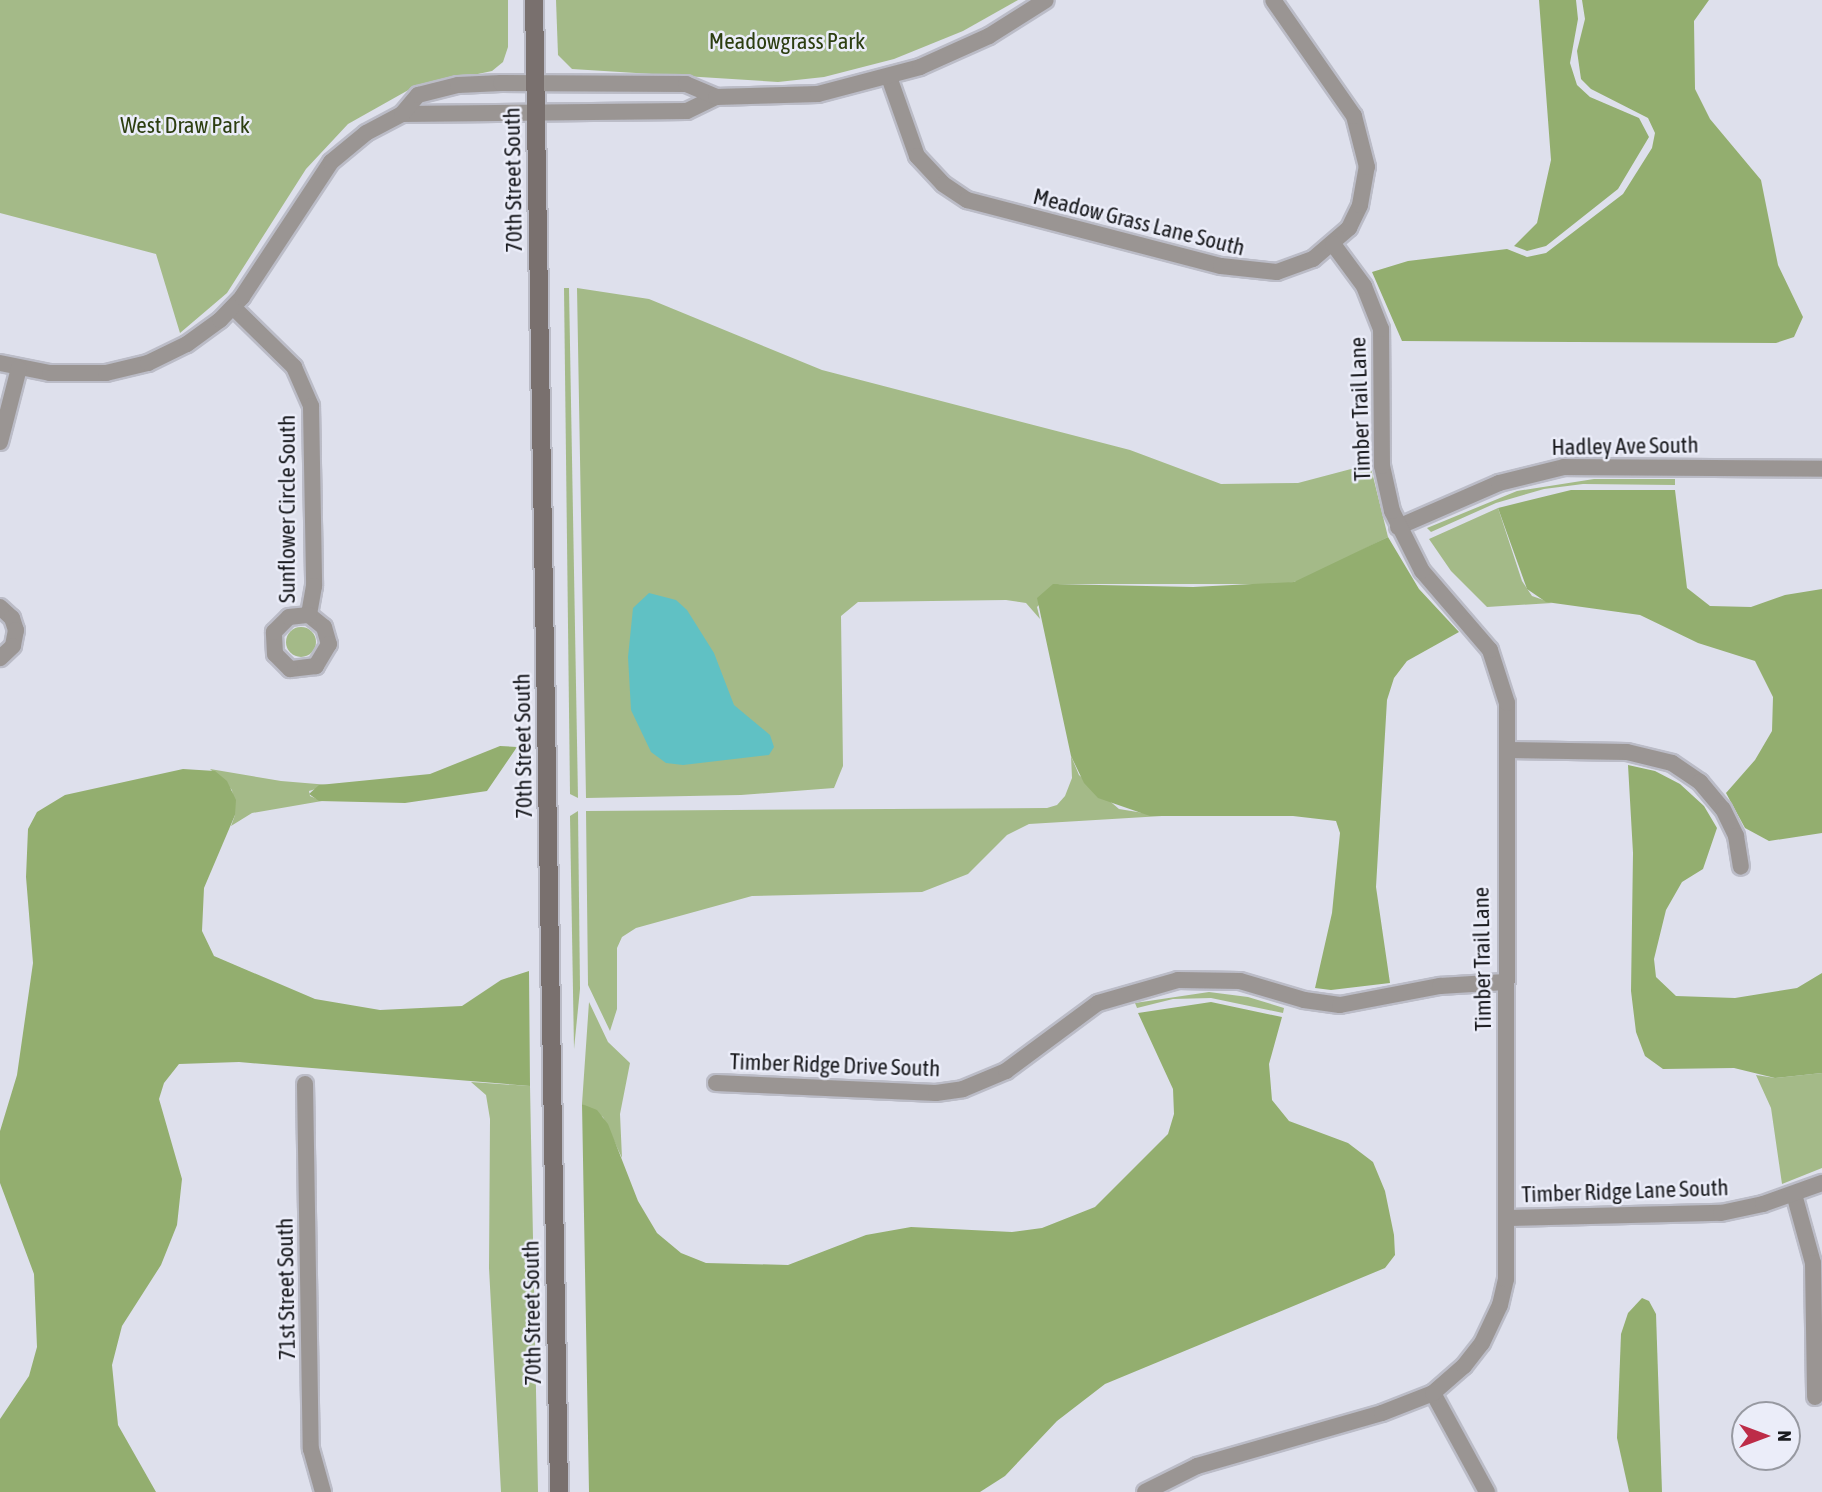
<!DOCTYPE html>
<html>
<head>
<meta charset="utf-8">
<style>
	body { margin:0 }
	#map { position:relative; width:1822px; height:1492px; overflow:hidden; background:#dee0ec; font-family:"Asap Condensed",sans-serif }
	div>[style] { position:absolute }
	.green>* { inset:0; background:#a4ba88 }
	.round { border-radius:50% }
	.forest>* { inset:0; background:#93ae6f }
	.water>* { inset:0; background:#60c1c4 }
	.roads { filter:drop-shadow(2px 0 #bbbcc7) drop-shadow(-2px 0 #bbbcc7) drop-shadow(0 2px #bbbcc7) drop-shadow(0 -2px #bbbcc7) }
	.minor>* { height:16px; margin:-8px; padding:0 8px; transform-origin:8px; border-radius:8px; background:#9a9593 }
	.secondary>* { height:18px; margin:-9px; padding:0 9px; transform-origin:9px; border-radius:9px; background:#79706e }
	span { translate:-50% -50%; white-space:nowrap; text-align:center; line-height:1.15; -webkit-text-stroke:5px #ebedf9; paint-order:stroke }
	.park-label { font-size:23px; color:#2c3e10 }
	.street-label { font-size:23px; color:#191a1e }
	.north { position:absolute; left:1731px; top:1401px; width:70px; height:70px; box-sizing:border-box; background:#ebedf9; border:2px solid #9799a1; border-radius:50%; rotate:90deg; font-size:19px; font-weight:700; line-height:28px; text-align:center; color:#191a1e }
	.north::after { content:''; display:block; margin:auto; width:24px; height:32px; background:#bd2c48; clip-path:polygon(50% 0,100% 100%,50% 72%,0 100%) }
</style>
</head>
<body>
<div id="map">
	<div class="green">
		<div style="clip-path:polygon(0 0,508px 0,508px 47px,503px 62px,492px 71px,412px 88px,348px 124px,306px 169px,227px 293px,180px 333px,156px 254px,0 213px)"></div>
		<div style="clip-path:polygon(556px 0,1018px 0,963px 31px,894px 59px,824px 77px,778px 82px,572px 69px,558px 55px)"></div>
		<div style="clip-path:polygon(564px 288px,569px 288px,578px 798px,570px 794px)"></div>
		<div style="clip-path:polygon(577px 288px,649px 299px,822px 370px,1130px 450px,1221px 484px,1298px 483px,1370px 464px,1388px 537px,1303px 580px,1284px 584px,1059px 584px,1037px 607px,1040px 619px,1026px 603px,1006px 600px,858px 602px,841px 616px,843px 766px,834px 788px,741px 795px,586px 798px)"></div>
		<div style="clip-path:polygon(1594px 479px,1675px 479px,1675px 485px,1583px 484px,1544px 489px,1496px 503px,1431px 532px,1427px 528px,1517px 491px)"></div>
		<div style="clip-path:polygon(1498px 508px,1522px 581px,1532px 596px,1552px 603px,1487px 607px,1451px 571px,1429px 539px)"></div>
		<div class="round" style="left:286px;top:627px;width:30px;height:30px"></div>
		<div style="clip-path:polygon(1071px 756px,1079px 775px,1119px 809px,1162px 816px,1029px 824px,1007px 835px,968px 874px,922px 892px,752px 896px,636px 928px,622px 937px,617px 948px,617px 1009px,610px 1031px,588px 985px,586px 811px,1047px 808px,1057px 805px,1065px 796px,1072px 778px)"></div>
		<div style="clip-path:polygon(210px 769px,281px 781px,329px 785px,309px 791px,310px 796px,322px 801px,252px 813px,231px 826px,235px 815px,232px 790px)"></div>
		<div style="clip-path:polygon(578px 811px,580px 989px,574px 1049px,570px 816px)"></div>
		<div style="clip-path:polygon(1209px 992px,1248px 997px,1284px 1008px,1283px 1013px,1211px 998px,1173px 999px,1137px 1008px,1135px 1003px)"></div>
		<div style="clip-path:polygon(589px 1002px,608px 1042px,630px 1063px,620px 1114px,622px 1158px,603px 1117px,582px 1104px)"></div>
		<div style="clip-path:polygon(1822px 1073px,1822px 1168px,1782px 1184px,1771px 1108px,1756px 1075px,1775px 1078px)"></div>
		<div style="clip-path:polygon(471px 1082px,530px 1086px,538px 1492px,501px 1492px,489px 1268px,490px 1119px,486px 1095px)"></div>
	</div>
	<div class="forest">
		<div style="clip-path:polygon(1539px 0,1576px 0,1578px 19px,1570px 63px,1577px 85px,1590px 97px,1639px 118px,1649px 137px,1618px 189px,1546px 246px,1527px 251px,1514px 246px,1537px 223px,1551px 160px)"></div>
		<div style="clip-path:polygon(1582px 0,1709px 0,1694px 21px,1695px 89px,1710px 119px,1761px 180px,1778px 265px,1803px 317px,1794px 337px,1776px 343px,1402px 341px,1372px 272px,1408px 261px,1507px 249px,1527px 257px,1546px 253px,1623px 194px,1652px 148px,1655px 133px,1648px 118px,1591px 89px,1581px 79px,1577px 51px,1585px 19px)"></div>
		<div style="clip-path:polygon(1571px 490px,1675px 490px,1687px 588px,1710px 606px,1751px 607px,1785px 595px,1822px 589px,1822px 833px,1769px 841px,1745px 828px,1726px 793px,1755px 760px,1772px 731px,1773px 697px,1755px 661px,1698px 643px,1640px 615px,1546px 602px,1527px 589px,1498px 508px)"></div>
		<div style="clip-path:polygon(1388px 537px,1419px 589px,1459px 632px,1407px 661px,1394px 678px,1387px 700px,1376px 887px,1390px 983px,1331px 990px,1315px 988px,1332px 913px,1340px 833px,1336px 821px,1293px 816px,1150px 816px,1098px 798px,1084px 783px,1071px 756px,1037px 598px,1053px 584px,1193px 587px,1294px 582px)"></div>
		<div style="clip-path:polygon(500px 746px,517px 747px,487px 791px,405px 803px,319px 801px,309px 794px,319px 785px,430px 774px)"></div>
		<div style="clip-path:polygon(1628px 765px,1655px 771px,1680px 784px,1704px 806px,1717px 828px,1703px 869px,1682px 882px,1666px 910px,1654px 959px,1656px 977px,1676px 996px,1735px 998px,1797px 988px,1822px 973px,1822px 1073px,1775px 1078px,1734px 1068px,1663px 1069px,1645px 1056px,1636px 1032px,1631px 991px,1633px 853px)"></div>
		<div style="clip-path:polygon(183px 769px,215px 771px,227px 781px,236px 800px,235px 815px,204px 888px,202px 931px,214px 956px,315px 999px,380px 1010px,462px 1006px,501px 980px,529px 971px,530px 1086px,239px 1062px,179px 1064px,164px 1083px,159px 1099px,182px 1179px,177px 1225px,161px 1265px,122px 1326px,112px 1365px,118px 1425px,156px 1492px,0 1492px,0 1419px,29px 1376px,37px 1347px,34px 1274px,0 1183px,0 1131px,17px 1075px,33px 963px,26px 877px,28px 829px,37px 812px,65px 795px)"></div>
		<div style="clip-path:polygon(1211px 1002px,1282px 1017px,1269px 1064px,1272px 1100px,1289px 1121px,1348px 1143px,1373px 1162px,1385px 1191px,1394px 1235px,1395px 1255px,1385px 1268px,1105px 1384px,1057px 1421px,1005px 1476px,980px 1492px,589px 1492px,582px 1104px,597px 1110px,608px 1124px,638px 1201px,657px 1233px,681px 1253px,706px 1263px,788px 1265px,866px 1235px,911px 1227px,1012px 1232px,1042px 1228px,1095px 1207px,1168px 1134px,1174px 1114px,1173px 1089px,1138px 1013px)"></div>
		<div style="clip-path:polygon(1642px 1298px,1649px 1301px,1656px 1314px,1662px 1492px,1629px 1492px,1617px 1438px,1621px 1334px,1628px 1313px)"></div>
	</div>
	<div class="water">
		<div style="clip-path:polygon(649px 593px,676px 600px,687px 610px,714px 653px,734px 705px,770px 735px,774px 747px,769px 755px,683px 765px,666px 763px,651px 752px,631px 710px,628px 657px,633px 608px)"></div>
	</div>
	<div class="roads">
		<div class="minor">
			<div style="left:889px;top:77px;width:84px;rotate:70.5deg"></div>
			<div style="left:917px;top:156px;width:38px;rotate:47deg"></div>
			<div style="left:943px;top:184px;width:29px;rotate:34deg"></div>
			<div style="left:967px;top:200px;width:262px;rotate:14.6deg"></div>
			<div style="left:1221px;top:266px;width:56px;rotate:6.1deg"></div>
			<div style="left:1277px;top:272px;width:38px;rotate:-20deg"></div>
			<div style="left:1313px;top:259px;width:48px;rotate:-40.7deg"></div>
			<div style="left:1349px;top:228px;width:25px;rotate:-64deg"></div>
			<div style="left:1360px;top:205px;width:39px;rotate:-80deg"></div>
			<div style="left:1367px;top:167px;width:53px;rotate:-104.3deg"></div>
			<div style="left:1354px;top:116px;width:141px;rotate:-124.9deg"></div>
			<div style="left:402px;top:114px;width:285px;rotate:-0.6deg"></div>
			<div style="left:687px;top:111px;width:32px;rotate:-26deg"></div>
			<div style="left:233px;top:307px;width:86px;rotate:44.5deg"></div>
			<div style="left:294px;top:367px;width:43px;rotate:66.4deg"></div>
			<div style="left:311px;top:406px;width:180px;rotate:89deg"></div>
			<div style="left:314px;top:586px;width:29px;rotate:100deg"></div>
			<div style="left:309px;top:615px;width:19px;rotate:39deg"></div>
			<div style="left:324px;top:627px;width:18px;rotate:74deg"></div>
			<div style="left:329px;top:644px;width:26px;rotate:121deg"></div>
			<div style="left:316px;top:666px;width:26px;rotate:173deg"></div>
			<div style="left:290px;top:669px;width:21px;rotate:-135deg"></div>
			<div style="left:275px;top:654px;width:22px;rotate:-93deg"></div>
			<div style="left:274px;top:632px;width:21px;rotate:-45deg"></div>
			<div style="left:289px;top:617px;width:20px;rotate:-6deg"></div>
			<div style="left:0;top:363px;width:51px;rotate:11.3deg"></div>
			<div style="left:50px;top:373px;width:56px"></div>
			<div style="left:106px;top:373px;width:43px;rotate:-13.4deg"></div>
			<div style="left:148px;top:363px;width:43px;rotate:-26deg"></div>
			<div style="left:187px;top:344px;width:41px;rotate:-36deg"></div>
			<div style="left:220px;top:320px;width:32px;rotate:-46deg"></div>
			<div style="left:242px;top:297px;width:162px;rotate:-56.6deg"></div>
			<div style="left:331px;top:162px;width:45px;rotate:-39.6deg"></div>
			<div style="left:366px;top:133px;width:41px;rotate:-27.8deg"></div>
			<div style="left:402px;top:114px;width:25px;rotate:-50deg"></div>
			<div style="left:418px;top:95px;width:41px;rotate:-14deg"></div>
			<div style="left:458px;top:85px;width:43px;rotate:-2.7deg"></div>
			<div style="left:501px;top:83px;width:185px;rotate:0.3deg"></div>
			<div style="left:686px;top:84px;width:33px;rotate:23deg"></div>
			<div style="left:716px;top:97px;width:102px;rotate:-1.7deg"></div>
			<div style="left:818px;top:94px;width:106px;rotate:-14.8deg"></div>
			<div style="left:920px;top:67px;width:76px;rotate:-24.2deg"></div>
			<div style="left:989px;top:36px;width:67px;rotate:-32.3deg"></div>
			<div style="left:0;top:442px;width:76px;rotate:-75.6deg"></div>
			<div style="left:1398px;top:527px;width:110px;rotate:-23.5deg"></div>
			<div style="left:1499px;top:483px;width:67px;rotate:-13.8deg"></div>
			<div style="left:1564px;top:467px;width:258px;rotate:0.4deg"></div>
			<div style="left:0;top:607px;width:16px;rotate:43deg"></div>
			<div style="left:12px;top:618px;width:13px;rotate:72deg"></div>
			<div style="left:16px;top:630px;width:16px;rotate:101deg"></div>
			<div style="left:13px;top:646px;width:18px;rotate:137deg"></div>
			<div style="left:1509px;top:750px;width:118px;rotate:1deg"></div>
			<div style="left:1627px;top:752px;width:46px;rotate:13.7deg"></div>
			<div style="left:1672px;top:763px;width:34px;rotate:34deg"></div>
			<div style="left:1700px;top:782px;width:35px;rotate:50deg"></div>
			<div style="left:1723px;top:809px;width:30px;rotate:64deg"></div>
			<div style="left:1736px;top:836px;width:31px;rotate:81deg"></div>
			<div style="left:716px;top:1083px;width:220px;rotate:2.6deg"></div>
			<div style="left:936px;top:1093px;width:27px;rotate:-8deg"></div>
			<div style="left:963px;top:1089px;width:47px;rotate:-22.7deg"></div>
			<div style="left:1006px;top:1071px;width:114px;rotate:-36.5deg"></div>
			<div style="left:1098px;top:1003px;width:83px;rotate:-16deg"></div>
			<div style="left:1178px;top:980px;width:62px;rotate:0.9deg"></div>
			<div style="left:1240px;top:981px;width:67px;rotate:16.5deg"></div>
			<div style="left:1304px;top:1000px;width:36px;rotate:8deg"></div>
			<div style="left:1340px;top:1005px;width:102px;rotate:-10.8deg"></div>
			<div style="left:1440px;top:986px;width:65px;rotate:-3.5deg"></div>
			<div style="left:305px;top:1084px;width:365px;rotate:89.1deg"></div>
			<div style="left:311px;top:1449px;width:45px;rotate:74.4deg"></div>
			<div style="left:1794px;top:1194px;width:72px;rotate:74.6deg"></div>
			<div style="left:1813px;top:1263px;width:134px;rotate:89.1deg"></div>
			<div style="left:1509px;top:1218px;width:212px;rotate:-1.4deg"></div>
			<div style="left:1721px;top:1213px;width:43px;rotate:-12.1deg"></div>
			<div style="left:1763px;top:1204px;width:63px;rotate:-19.6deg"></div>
			<div style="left:1433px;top:1393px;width:113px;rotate:61.4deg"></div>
			<div style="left:1145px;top:1492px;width:58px;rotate:-26.6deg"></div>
			<div style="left:1197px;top:1466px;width:192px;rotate:-16deg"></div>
			<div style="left:1382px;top:1413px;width:55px;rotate:-21.4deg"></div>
			<div style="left:1433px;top:1393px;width:41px;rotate:-41.1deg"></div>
			<div style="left:1464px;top:1366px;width:29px;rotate:-52deg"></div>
			<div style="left:1482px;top:1343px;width:42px;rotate:-64.7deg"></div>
			<div style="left:1500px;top:1305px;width:27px;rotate:-77deg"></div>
			<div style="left:1506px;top:1279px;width:576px;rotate:-89.9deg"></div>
			<div style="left:1507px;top:703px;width:56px;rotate:-107.8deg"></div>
			<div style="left:1490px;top:650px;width:104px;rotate:-130.7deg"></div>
			<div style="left:1422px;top:571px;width:67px;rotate:-116.6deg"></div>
			<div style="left:1392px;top:511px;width:46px;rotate:-102.5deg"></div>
			<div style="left:1382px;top:466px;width:137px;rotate:-90.4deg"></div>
			<div style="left:1381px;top:329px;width:46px;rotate:-111.6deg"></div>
			<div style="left:1364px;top:286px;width:52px;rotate:-126.4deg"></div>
		</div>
		<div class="secondary">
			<div style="left:534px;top:0;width:1492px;rotate:89.04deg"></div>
		</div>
	</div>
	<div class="park-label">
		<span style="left:787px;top:41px">Meadowgrass Park</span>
		<span style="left:185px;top:125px">West Draw Park</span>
	</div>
	<div class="street-label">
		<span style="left:513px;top:180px;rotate:-91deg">70th Street South</span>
		<span style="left:1139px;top:222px;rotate:14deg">Meadow Grass Lane South</span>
		<span style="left:1360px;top:409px;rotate:-92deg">Timber Trail Lane</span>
		<span style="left:1625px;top:446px;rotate:-1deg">Hadley Ave South</span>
		<span style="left:287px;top:509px;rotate:-90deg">Sunflower Circle South</span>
		<span style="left:523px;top:746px;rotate:-91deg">70th Street South</span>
		<span style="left:1482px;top:959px;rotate:-91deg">Timber Trail Lane</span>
		<span style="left:835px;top:1065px;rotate:2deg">Timber Ridge Drive South</span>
		<span style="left:1625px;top:1191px;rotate:-2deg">Timber Ridge Lane South</span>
		<span style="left:286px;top:1289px;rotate:-91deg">71st Street South</span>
		<span style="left:532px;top:1313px;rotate:-91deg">70th Street South</span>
	</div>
	<div class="north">N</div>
</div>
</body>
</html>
